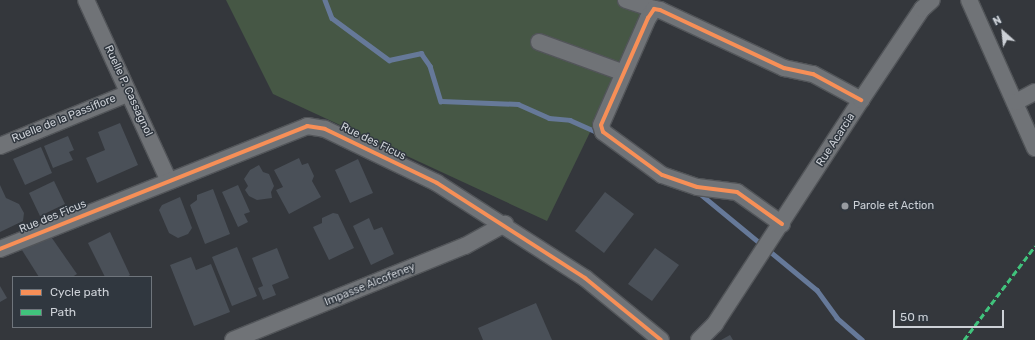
<!DOCTYPE html>
<html>
<head>
<meta charset="utf-8">
<style>
	body { margin:0 }
	#map { position:relative; width:1035px; height:340px; overflow:hidden; background:#34373c; font-family:Rubik,sans-serif }
	div>[style] { position:absolute }
	.green>* { inset:0; background:#465745 }
	.stream>* { height:4.5px; margin:-2.25px; padding:0 2.25px; transform-origin:2.25px; border-radius:2.25px; background:#667999 }
	.building>* { inset:0; background:#4a5058 }
	.roads { filter:drop-shadow(1px 0 #525559) drop-shadow(-1px 0 #525559) drop-shadow(0 1px #525559) drop-shadow(0 -1px #525559) }
	.minor>* { height:16px; margin:-8px; padding:0 8px; transform-origin:8px; border-radius:8px; background:#707377 }
	.quiet>* { height:3px; margin-top:-1.5px; transform-origin:0; background:repeating-linear-gradient(90deg,#40c37c 0 6px,transparent 0 9px) }
	.cycleway>* { height:4px; margin:-2px; padding:0 2px; transform-origin:2px; border-radius:2px; background:#f78f57 }
	.dots>* { width:11px; height:11px; translate:-50% -50%; box-sizing:border-box; border:2px solid #30373f; border-radius:50% }
	span { translate:-50% -50%; white-space:nowrap; text-align:center; line-height:1.15; -webkit-text-stroke:3px #30373f; paint-order:stroke }
	.street-label { font-size:11px; color:#cdd1d7 }
	.poi-label { font-size:11px; color:#cdd1d7 }
	.left { translate:0 -50%; text-align:left }
	.legend { position:absolute; left:12px; top:276px; width:140px; height:52px; box-sizing:border-box; background:#30373f; border:1px solid #6f757c; margin:0; padding:5px 7px; list-style:none; font-size:12px; color:#cdd1d7 }
	.legend li { display:flex; align-items:center; gap:8px; height:20px }
	.legend b { width:20px; border:1px solid #6f757c }
	.north { position:absolute; left:983px; top:12px; width:40px; height:40px; -webkit-text-stroke:3px #30373f; paint-order:stroke; rotate:333deg; font-size:11px; font-weight:700; line-height:16px; text-align:center; color:#cdd1d7 }
	.north::after { content:''; display:block; margin:auto; width:14px; height:18px; background:#cdd1d7; clip-path:polygon(50% 0,100% 100%,50% 72%,0 100%) }
	.scale { position:absolute; left:893px; top:310px; width:111px; height:18px; box-sizing:border-box; border:2px solid #cdd1d7; border-top:0; padding-left:5px; font-size:12px; line-height:14px; white-space:nowrap; color:#cdd1d7; -webkit-text-stroke:3px #30373f; paint-order:stroke }
</style>
</head>
<body>
<div id="map">
	<div class="green">
		<div style="clip-path:polygon(226px 0,654px 0,547px 221px,273px 94px)"></div>
	</div>
	<div class="stream">
		<div style="left:325px;top:0;width:19px;rotate:69deg"></div>
		<div style="left:332px;top:18px;width:71px;rotate:36.4deg"></div>
		<div style="left:389px;top:60px;width:33px;rotate:-12deg"></div>
		<div style="left:421px;top:53px;width:16px;rotate:55deg"></div>
		<div style="left:430px;top:66px;width:37px;rotate:73deg"></div>
		<div style="left:441px;top:101px;width:77px;rotate:2.2deg"></div>
		<div style="left:518px;top:104px;width:34px;rotate:24deg"></div>
		<div style="left:549px;top:118px;width:21px;rotate:5deg"></div>
		<div style="left:570px;top:120px;width:32px;rotate:24deg"></div>
		<div style="left:698px;top:192px;width:154px;rotate:39.5deg"></div>
		<div style="left:817px;top:290px;width:34px;rotate:54deg"></div>
		<div style="left:837px;top:318px;width:33px;rotate:41deg"></div>
	</div>
	<div class="building">
		<div style="clip-path:polygon(120px 123px,138px 165px,97px 183px,86px 158px,105px 150px,98px 132px)"></div>
		<div style="clip-path:polygon(68px 136px,74px 150px,69px 152px,73px 160px,53px 168px,44px 146px)"></div>
		<div style="clip-path:polygon(41px 147px,52px 173px,25px 185px,13px 159px)"></div>
		<div style="clip-path:polygon(299px 158px,302px 165px,308px 163px,314px 176px,312px 181px,321px 197px,289px 214px,276px 190px,283px 187px,274px 170px)"></div>
		<div style="clip-path:polygon(358px 159px,373px 193px,350px 203px,335px 170px)"></div>
		<div style="clip-path:polygon(259px 165px,263px 172px,269px 174px,274px 186px,271px 192px,272px 198px,257px 200px,249px 196px,245px 190px,248px 186px,244px 179px,250px 170px)"></div>
		<div style="clip-path:polygon(54px 181px,65px 204px,40px 216px,29px 193px)"></div>
		<div style="clip-path:polygon(0 185px,6px 198px,19px 204px,24px 213px,23px 221px,0 232px)"></div>
		<div style="clip-path:polygon(238px 185px,250px 212px,244px 214px,248px 222px,238px 227px,222px 192px)"></div>
		<div style="clip-path:polygon(213px 189px,230px 234px,205px 244px,190px 205px,197px 200px,197px 195px)"></div>
		<div style="clip-path:polygon(605px 192px,634px 214px,604px 253px,575px 231px)"></div>
		<div style="clip-path:polygon(180px 197px,192px 228px,188px 234px,178px 238px,169px 233px,159px 210px,162px 205px)"></div>
		<div style="clip-path:polygon(333px 213px,338px 214px,354px 248px,329px 260px,313px 227px,322px 223px,322px 218px)"></div>
		<div style="clip-path:polygon(369px 218px,374px 230px,382px 227px,394px 254px,371px 265px,353px 226px)"></div>
		<div style="clip-path:polygon(47px 231px,77px 274px,72px 277px,39px 277px,20px 247px)"></div>
		<div style="clip-path:polygon(110px 232px,130px 275px,127px 277px,105px 277px,88px 243px)"></div>
		<div style="clip-path:polygon(237px 247px,257px 296px,232px 306px,212px 257px)"></div>
		<div style="clip-path:polygon(277px 248px,289px 278px,272px 285px,276px 295px,263px 300px,258px 288px,263px 286px,252px 258px)"></div>
		<div style="clip-path:polygon(655px 248px,679px 265px,652px 301px,628px 284px)"></div>
		<div style="clip-path:polygon(191px 257px,196px 270px,211px 264px,230px 312px,194px 326px,170px 265px)"></div>
		<div style="clip-path:polygon(0 286px,7px 298px,0 302px)"></div>
		<div style="clip-path:polygon(536px 303px,552px 340px,483px 340px,478px 328px)"></div>
		<div style="clip-path:polygon(730px 335px,733px 340px,721px 340px)"></div>
	</div>
	<div class="roads">
		<div class="minor">
			<div style="left:86px;top:0;width:199px;rotate:65.4deg"></div>
			<div style="left:626px;top:0;width:29px;rotate:18deg"></div>
			<div style="left:969px;top:0;width:162px;rotate:66deg"></div>
			<div style="left:539px;top:42px;width:90px;rotate:20deg"></div>
			<div style="left:1016px;top:102px;width:21px;rotate:-28deg"></div>
			<div style="left:0;top:146px;width:139px;rotate:-22.3deg"></div>
			<div style="left:782px;top:224px;width:55px;rotate:-144.6deg"></div>
			<div style="left:737px;top:192px;width:40px;rotate:-172.9deg"></div>
			<div style="left:697px;top:187px;width:37px;rotate:-161deg"></div>
			<div style="left:662px;top:175px;width:73px;rotate:-143.9deg"></div>
			<div style="left:603px;top:132px;width:7px;rotate:-106deg"></div>
			<div style="left:601px;top:125px;width:117px;rotate:-66.3deg"></div>
			<div style="left:648px;top:18px;width:11px;rotate:-56deg"></div>
			<div style="left:654px;top:9px;width:6px;rotate:9deg"></div>
			<div style="left:660px;top:10px;width:137px;rotate:25.1deg"></div>
			<div style="left:784px;top:68px;width:30px;rotate:12deg"></div>
			<div style="left:813px;top:74px;width:55px;rotate:28.4deg"></div>
			<div style="left:0;top:249px;width:331px;rotate:-21.8deg"></div>
			<div style="left:307px;top:126px;width:18px;rotate:9deg"></div>
			<div style="left:325px;top:129px;width:124px;rotate:25.7deg"></div>
			<div style="left:437px;top:183px;width:176px;rotate:32.7deg"></div>
			<div style="left:585px;top:278px;width:98px;rotate:39.2deg"></div>
			<div style="left:233px;top:340px;width:250px;rotate:-22.1deg"></div>
			<div style="left:465px;top:246px;width:46px;rotate:-28.8deg"></div>
			<div style="left:699px;top:340px;width:23px;rotate:-45deg"></div>
			<div style="left:715px;top:324px;width:267px;rotate:-56.9deg"></div>
			<div style="left:861px;top:100px;width:110px;rotate:-56.2deg"></div>
			<div style="left:922px;top:9px;width:13px;rotate:-42deg"></div>
		</div>
	</div>
	<div class="quiet">
		<div style="left:964px;top:340px;width:118px;rotate:-52.9deg"></div>
	</div>
	<div class="cycleway">
		<div style="left:782px;top:224px;width:55px;rotate:-144.6deg"></div>
		<div style="left:737px;top:192px;width:40px;rotate:-172.9deg"></div>
		<div style="left:697px;top:187px;width:37px;rotate:-161deg"></div>
		<div style="left:662px;top:175px;width:73px;rotate:-143.9deg"></div>
		<div style="left:603px;top:132px;width:7px;rotate:-106deg"></div>
		<div style="left:601px;top:125px;width:117px;rotate:-66.3deg"></div>
		<div style="left:648px;top:18px;width:11px;rotate:-56deg"></div>
		<div style="left:654px;top:9px;width:6px;rotate:9deg"></div>
		<div style="left:660px;top:10px;width:137px;rotate:25.1deg"></div>
		<div style="left:784px;top:68px;width:30px;rotate:12deg"></div>
		<div style="left:813px;top:74px;width:55px;rotate:28.4deg"></div>
		<div style="left:0;top:249px;width:331px;rotate:-21.8deg"></div>
		<div style="left:307px;top:126px;width:18px;rotate:9deg"></div>
		<div style="left:325px;top:129px;width:124px;rotate:25.7deg"></div>
		<div style="left:437px;top:183px;width:176px;rotate:32.7deg"></div>
		<div style="left:585px;top:278px;width:98px;rotate:39.2deg"></div>
	</div>
	<div class="dots">
		<div style="left:845px;top:206px;background:#979ba1"></div>
	</div>
	<div class="street-label">
		<span style="left:128px;top:91px;rotate:65deg">Ruelle P. Cassagnol</span>
		<span style="left:64px;top:119px;rotate:-22deg">Ruelle de la Passiflore</span>
		<span style="left:836px;top:140px;rotate:-57deg">Rue Acarcia</span>
		<span style="left:373px;top:142px;rotate:26deg">Rue des Ficus</span>
		<span style="left:53px;top:217px;rotate:-22deg">Rue des Ficus</span>
		<span style="left:370px;top:285px;rotate:-22deg">Impasse Alcofeney</span>
	</div>
	<div class="poi-label">
		<span class="left" style="left:853px;top:206px">Parole et Action</span>
	</div>
	<ul class="legend">
	<li><b style="height:5px;background:#f78f57"></b>Cycle path</li>
	<li><b style="height:5px;background:#40c37c"></b>Path</li>
	</ul>
	<div class="north">N</div>
	<div class="scale">50 m</div>
</div>
</body>
</html>
